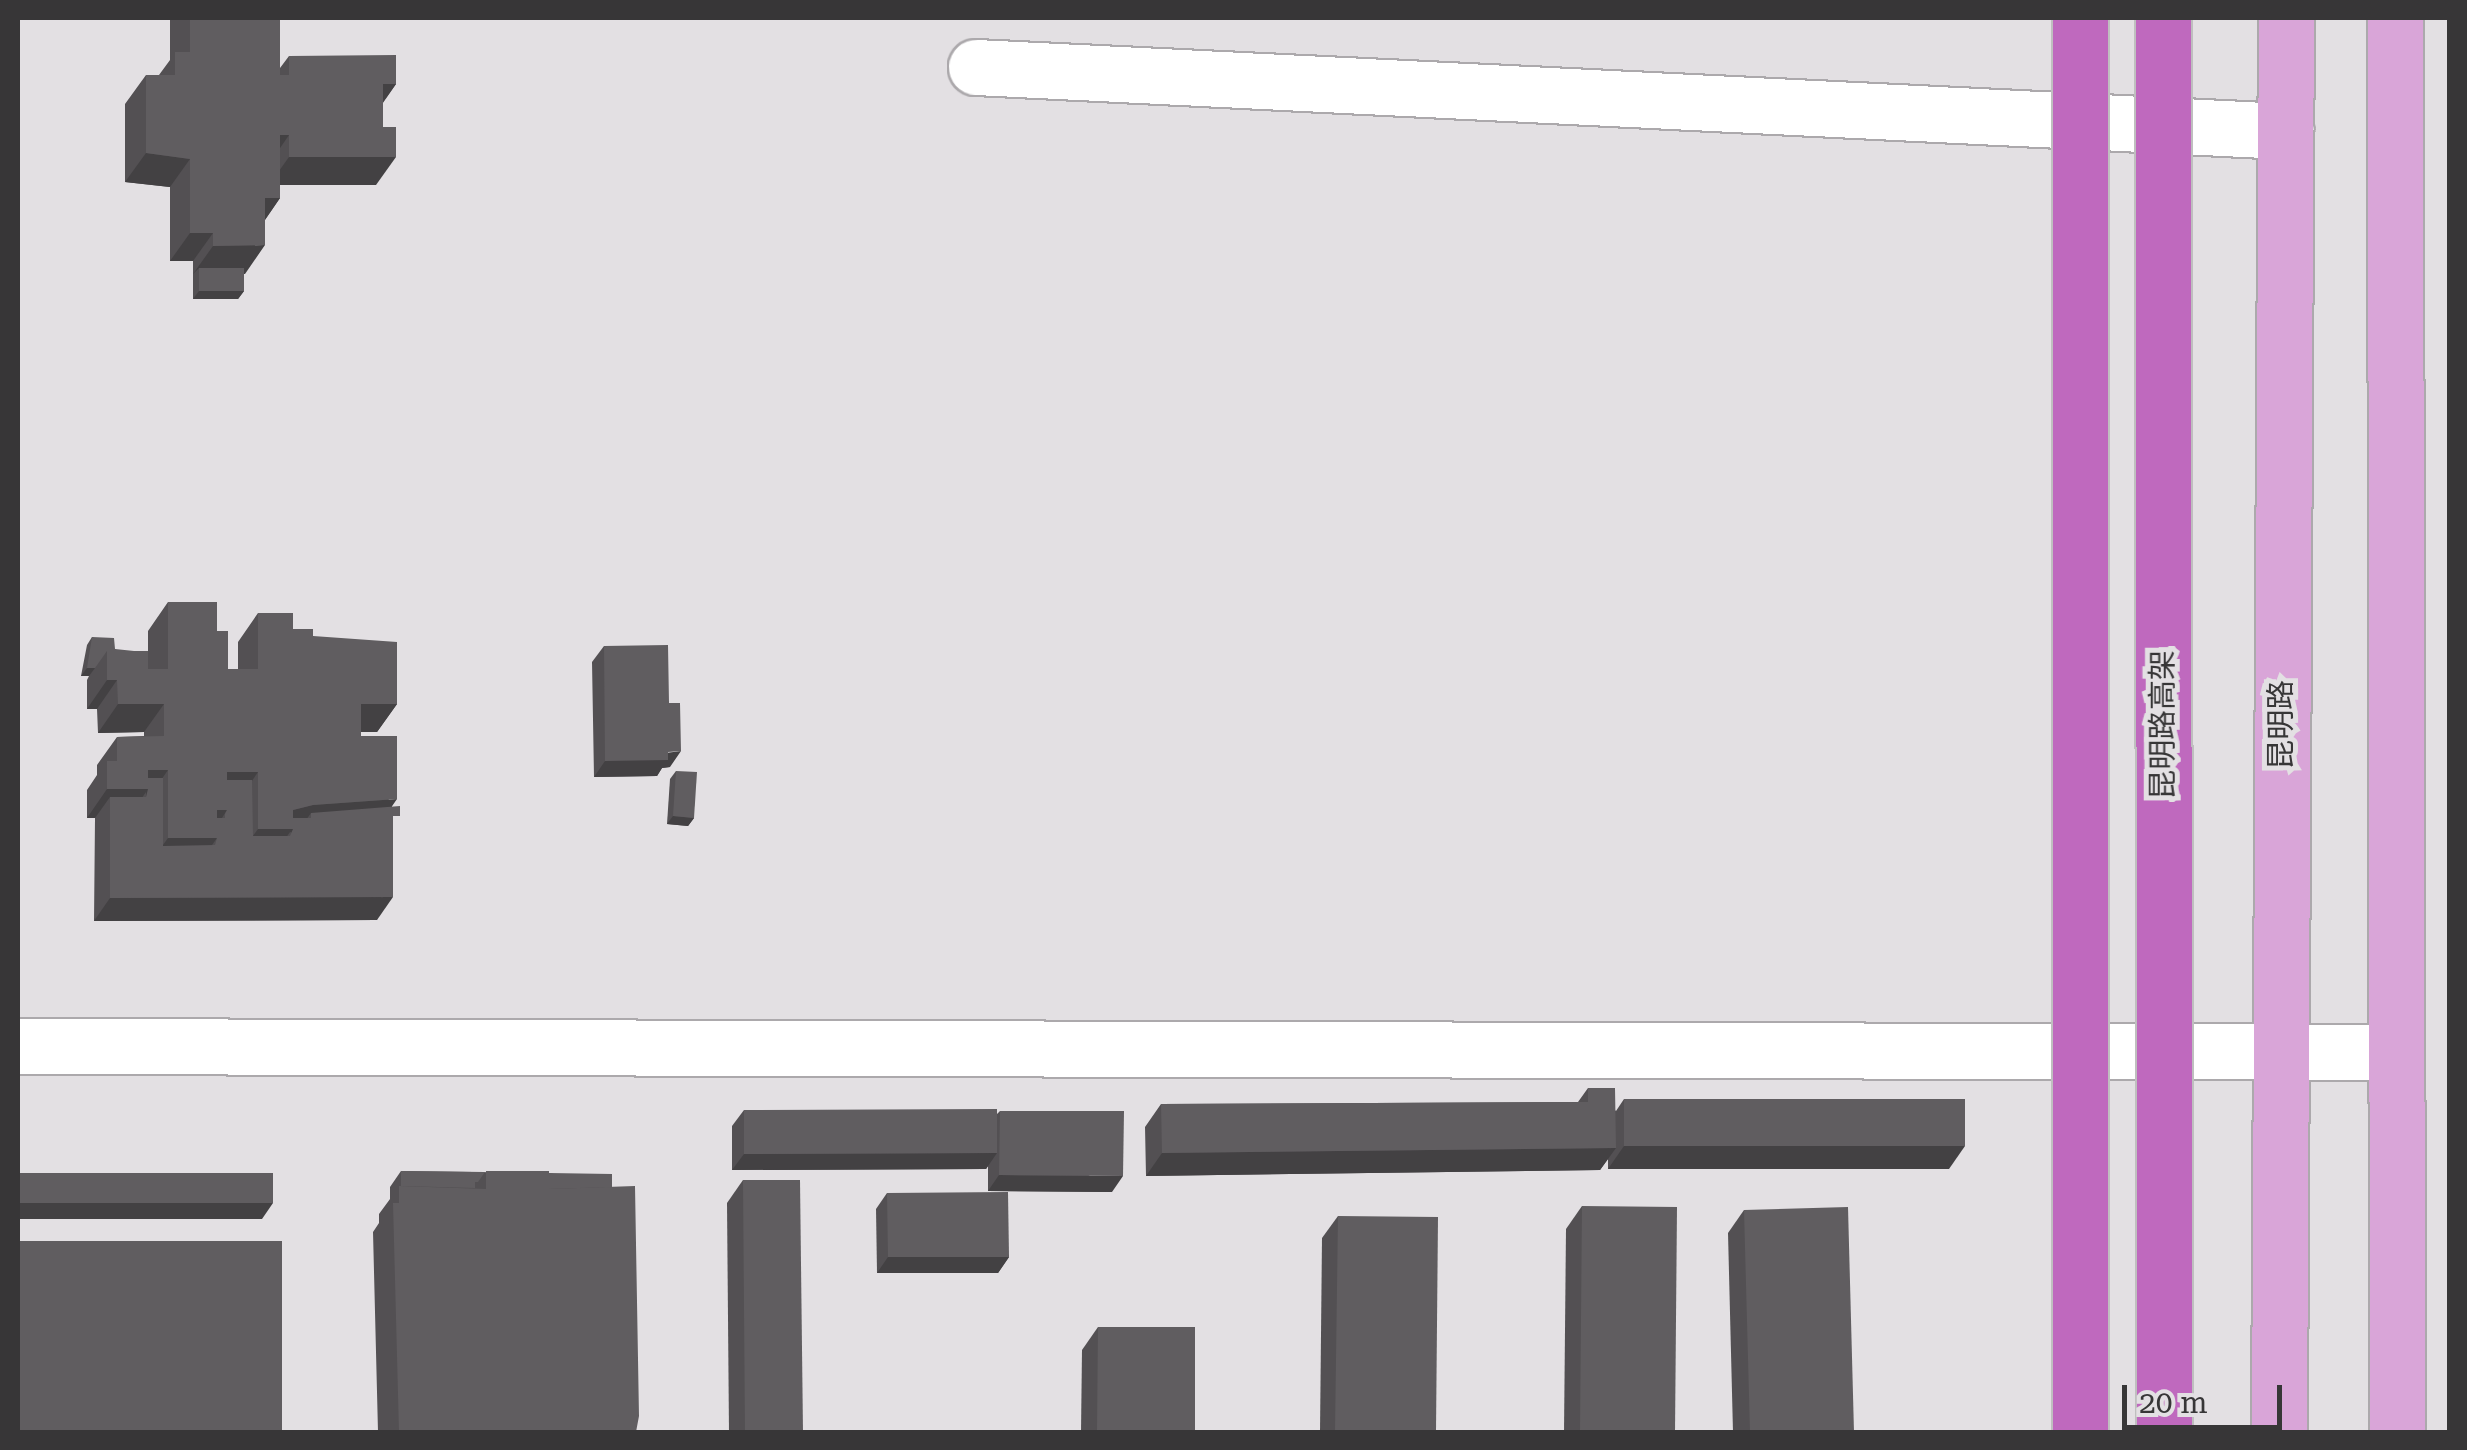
<!DOCTYPE html>
<html>
<head>
<meta charset="utf-8">
<style>
	body { margin:0 }
	#map { position:relative; width:2467px; height:1450px; overflow:hidden; background:#e3e0e3; font-family:"Roboto Serif","Noto Sans SC",serif }
	div>[style] { position:absolute }
	.roads { filter:drop-shadow(2px 0 #aca9ac) drop-shadow(-2px 0 #aca9ac) drop-shadow(0 2px #aca9ac) drop-shadow(0 -2px #aca9ac) }
	.minor>* { height:55px; margin:-27.5px; padding:0 27.5px; transform-origin:27.5px; border-radius:27.5px; background:#fff }
	.major>* { height:55px; margin:-27.5px; padding:0 27.5px; transform-origin:27.5px; border-radius:27.5px; background:#d9a5d8 }
	.bridges { filter:drop-shadow(2px 0 #bfbfbf) drop-shadow(-2px 0 #bfbfbf) drop-shadow(0 2px #bfbfbf) drop-shadow(0 -2px #bfbfbf) }
	.highway-bridge>* { height:55px; margin:-27.5px; padding:0 27.5px; transform-origin:27.5px; border-radius:27.5px; background:#bf69be }
	.wall>* { inset:0; background:#535053 }
	.shaded-wall>* { inset:0; background:#434143 }
	.building>* { inset:0; background:#605d60 }
	span { translate:-50% -50%; white-space:nowrap; text-align:center; line-height:1.15; -webkit-text-stroke:10px #e3e0e3; paint-order:stroke }
	.street-label { font-size:30px; color:#373637 }
	.frame { position:absolute; inset:0; border:20px solid #373637; pointer-events:none }
	.scale { position:absolute; left:2122px; top:1385px; width:160px; height:45px; box-sizing:border-box; border:5px solid #373637; border-top:0; padding-left:12px; font-size:30px; line-height:35px; white-space:nowrap; color:#373637; -webkit-text-stroke:8px #e3e0e3; paint-order:stroke }
</style>
</head>
<body>
<div id="map">
	<div class="roads">
		<div class="minor">
			<div style="left:976px;top:67px;width:1311px;rotate:2.8deg"></div>
			<div style="left:18px;top:1046px;width:2377px;rotate:0.14deg"></div>
		</div>
		<div class="major">
			<div style="left:2395px;top:18px;width:1414px;rotate:89.92deg"></div>
			<div style="left:2279px;top:1432px;width:1414px;rotate:-89.72deg"></div>
		</div>
	</div>
	<div class="bridges">
		<div class="highway-bridge">
			<div style="left:2163px;top:18px;width:1414px;rotate:89.96deg"></div>
			<div style="left:2080px;top:1432px;width:1414px;rotate:-90deg"></div>
		</div>
	</div>
	<div class="wall">
		<div style="clip-path:polygon(170px 18px,280px 18px,280px 68px,289px 56px,396px 84px,383px 102px,376px 185px,280px 185px,280px 198px,265px 220px,244px 274px,244px 291px,238px 299px,193px 299px,193px 261px,170px 261px,170px 187px,125px 182px,125px 104px,146px 75px,159px 75px,170px 60px)"></div>
		<div style="clip-path:polygon(168px 602px,217px 631px,228px 669px,238px 669px,238px 642px,258px 613px,293px 629px,313px 636px,397px 704px,377px 732px,361px 732px,361px 736px,392px 807px,393px 826px,377px 920px,94px 921px,95px 818px,87px 818px,87px 790px,97px 775px,97px 765px,117px 737px,144px 736px,144px 732px,98px 733px,97px 709px,87px 709px,87px 680px,89px 676px,81px 676px,87px 645px,92px 637px,115px 649px,148px 669px,148px 631px)"></div>
		<div style="clip-path:polygon(604px 646px,670px 767px,662px 768px,657px 776px,594px 777px,592px 662px)"></div>
		<div style="clip-path:polygon(676px 771px,694px 818px,688px 826px,667px 824px,670px 779px)"></div>
		<div style="clip-path:polygon(1588px 1088px,1616px 1111px,1624px 1099px,1949px 1169px,1608px 1169px,1608px 1159px,1600px 1170px,1146px 1176px,1145px 1127px,1161px 1104px,1578px 1102px)"></div>
		<div style="clip-path:polygon(744px 1110px,997px 1114px,1000px 1111px,1112px 1192px,988px 1191px,988px 1166px,986px 1169px,732px 1170px,732px 1126px)"></div>
		<div style="clip-path:polygon(401px 1171px,549px 1173px,612px 1187px,636px 1432px,378px 1432px,373px 1232px,379px 1223px,379px 1214px,390px 1199px,390px 1187px)"></div>
		<div style="clip-path:polygon(743px 1180px,803px 1432px,729px 1432px,727px 1203px)"></div>
		<div style="clip-path:polygon(887px 1193px,1009px 1257px,998px 1273px,877px 1273px,876px 1209px)"></div>
		<div style="clip-path:polygon(1582px 1206px,1675px 1432px,1564px 1432px,1566px 1229px)"></div>
		<div style="clip-path:polygon(1744px 1210px,1854px 1432px,1733px 1432px,1728px 1233px)"></div>
		<div style="clip-path:polygon(1338px 1216px,1436px 1432px,1320px 1432px,1322px 1238px)"></div>
		<div style="clip-path:polygon(1098px 1327px,1195px 1432px,1081px 1432px,1082px 1350px)"></div>
	</div>
	<div class="shaded-wall">
		<div style="clip-path:polygon(383px 84px,396px 84px,376px 113px)"></div>
		<div style="clip-path:polygon(280px 135px,289px 135px,269px 164px)"></div>
		<div style="clip-path:polygon(146px 153px,190px 159px,170px 187px,125px 182px)"></div>
		<div style="clip-path:polygon(289px 157px,396px 157px,376px 185px,269px 185px)"></div>
		<div style="clip-path:polygon(265px 198px,280px 198px,260px 227px)"></div>
		<div style="clip-path:polygon(190px 233px,213px 233px,193px 261px,170px 261px)"></div>
		<div style="clip-path:polygon(265px 245px,245px 274px,199px 274px,199px 268px,193px 274px,213px 246px)"></div>
		<div style="clip-path:polygon(199px 291px,244px 291px,238px 299px,193px 299px)"></div>
		<div style="clip-path:polygon(87px 668px,95px 668px,89px 676px,81px 676px)"></div>
		<div style="clip-path:polygon(107px 680px,117px 680px,97px 709px,87px 709px)"></div>
		<div style="clip-path:polygon(118px 704px,164px 704px,144px 732px,98px 733px)"></div>
		<div style="clip-path:polygon(361px 704px,397px 704px,377px 732px,341px 732px)"></div>
		<div style="clip-path:polygon(681px 751px,670px 767px,662px 768px,657px 776px,594px 777px,605px 761px)"></div>
		<div style="clip-path:polygon(148px 770px,168px 770px,148px 799px,146px 797px,146px 792px,128px 818px,110px 797px,95px 818px,87px 818px,107px 789px)"></div>
		<div style="clip-path:polygon(227px 772px,258px 772px,238px 801px,225px 801px)"></div>
		<div style="clip-path:polygon(397px 799px,377px 828px,311px 818px,311px 813px,296px 834px,290px 832px,273px 857px,238px 857px,258px 829px,293px 810px,313px 805px)"></div>
		<div style="clip-path:polygon(217px 810px,227px 810px,215px 829px,217px 838px,197px 866px,148px 866px,168px 838px)"></div>
		<div style="clip-path:polygon(673px 816px,694px 818px,688px 826px,667px 824px)"></div>
		<div style="clip-path:polygon(393px 897px,377px 920px,94px 921px,110px 898px)"></div>
		<div style="clip-path:polygon(1624px 1146px,1965px 1146px,1949px 1169px,1608px 1169px)"></div>
		<div style="clip-path:polygon(1616px 1148px,1600px 1170px,1146px 1176px,1162px 1153px)"></div>
		<div style="clip-path:polygon(997px 1153px,986px 1169px,732px 1170px,744px 1154px)"></div>
		<div style="clip-path:polygon(999px 1175px,1123px 1176px,1112px 1192px,988px 1191px)"></div>
		<div style="clip-path:polygon(18px 1203px,273px 1203px,262px 1219px,18px 1219px)"></div>
		<div style="clip-path:polygon(888px 1257px,1009px 1257px,998px 1273px,877px 1273px)"></div>
	</div>
	<div class="building">
		<div style="clip-path:polygon(190px 18px,280px 18px,280px 75px,289px 75px,289px 56px,396px 55px,396px 84px,383px 84px,383px 127px,396px 127px,396px 157px,289px 157px,289px 135px,280px 135px,280px 198px,265px 198px,265px 245px,213px 246px,213px 233px,190px 233px,190px 159px,146px 153px,146px 75px,175px 75px,175px 52px,190px 52px)"></div>
		<div style="clip-path:polygon(199px 268px,244px 268px,244px 291px,199px 291px)"></div>
		<div style="clip-path:polygon(168px 602px,217px 602px,217px 631px,228px 631px,228px 669px,258px 669px,258px 613px,293px 613px,293px 629px,313px 629px,313px 636px,397px 642px,397px 704px,361px 704px,361px 736px,397px 736px,397px 799px,313px 805px,293px 810px,293px 829px,258px 829px,258px 772px,227px 772px,227px 810px,217px 810px,217px 838px,168px 838px,168px 770px,148px 770px,148px 789px,107px 789px,107px 761px,117px 761px,117px 737px,164px 736px,164px 704px,118px 704px,117px 680px,107px 680px,107px 651px,148px 651px,148px 669px,168px 669px)"></div>
		<div style="clip-path:polygon(92px 637px,114px 638px,115px 649px,134px 651px,107px 651px,95px 668px,87px 668px)"></div>
		<div style="clip-path:polygon(668px 645px,669px 703px,680px 703px,681px 751px,668px 752px,668px 760px,605px 761px,604px 646px)"></div>
		<div style="clip-path:polygon(676px 771px,697px 772px,694px 818px,673px 816px)"></div>
		<div style="clip-path:polygon(148px 778px,163px 778px,163px 846px,215px 845px,217px 838px,217px 818px,225px 818px,225px 814px,227px 810px,227px 780px,252px 780px,253px 836px,290px 836px,293px 829px,293px 818px,311px 818px,311px 813px,400px 806px,400px 816px,393px 816px,393px 897px,110px 898px,110px 797px,146px 797px,148px 789px)"></div>
		<div style="clip-path:polygon(1588px 1088px,1615px 1088px,1616px 1148px,1162px 1153px,1161px 1104px,1588px 1102px)"></div>
		<div style="clip-path:polygon(1624px 1099px,1965px 1099px,1965px 1146px,1624px 1146px)"></div>
		<div style="clip-path:polygon(997px 1109px,997px 1153px,744px 1154px,744px 1110px)"></div>
		<div style="clip-path:polygon(1000px 1111px,1124px 1111px,1123px 1176px,999px 1175px)"></div>
		<div style="clip-path:polygon(401px 1171px,485px 1172px,478px 1182px,475px 1182px,475px 1188px,401px 1186px)"></div>
		<div style="clip-path:polygon(486px 1171px,549px 1171px,549px 1189px,635px 1186px,639px 1416px,636px 1432px,399px 1432px,393px 1203px,399px 1203px,399px 1186px,486px 1189px)"></div>
		<div style="clip-path:polygon(18px 1173px,273px 1173px,273px 1203px,18px 1203px)"></div>
		<div style="clip-path:polygon(549px 1173px,612px 1174px,612px 1187px,549px 1189px)"></div>
		<div style="clip-path:polygon(743px 1180px,800px 1180px,803px 1432px,745px 1432px)"></div>
		<div style="clip-path:polygon(1008px 1192px,1009px 1257px,888px 1257px,887px 1193px)"></div>
		<div style="clip-path:polygon(1582px 1206px,1677px 1207px,1675px 1432px,1580px 1432px)"></div>
		<div style="clip-path:polygon(1848px 1207px,1854px 1432px,1750px 1432px,1744px 1210px)"></div>
		<div style="clip-path:polygon(1338px 1216px,1438px 1217px,1436px 1432px,1335px 1432px)"></div>
		<div style="clip-path:polygon(18px 1241px,282px 1241px,282px 1432px,18px 1432px)"></div>
		<div style="clip-path:polygon(1098px 1327px,1195px 1327px,1195px 1432px,1097px 1432px)"></div>
	</div>
	<div class="street-label">
		<span style="left:2163px;top:725px;rotate:-90deg">昆明路高架</span>
		<span style="left:2281px;top:725px;rotate:-90deg">昆明路</span>
	</div>
	<div class="frame"></div>
	<div class="scale">20 m</div>
</div>
</body>
</html>
